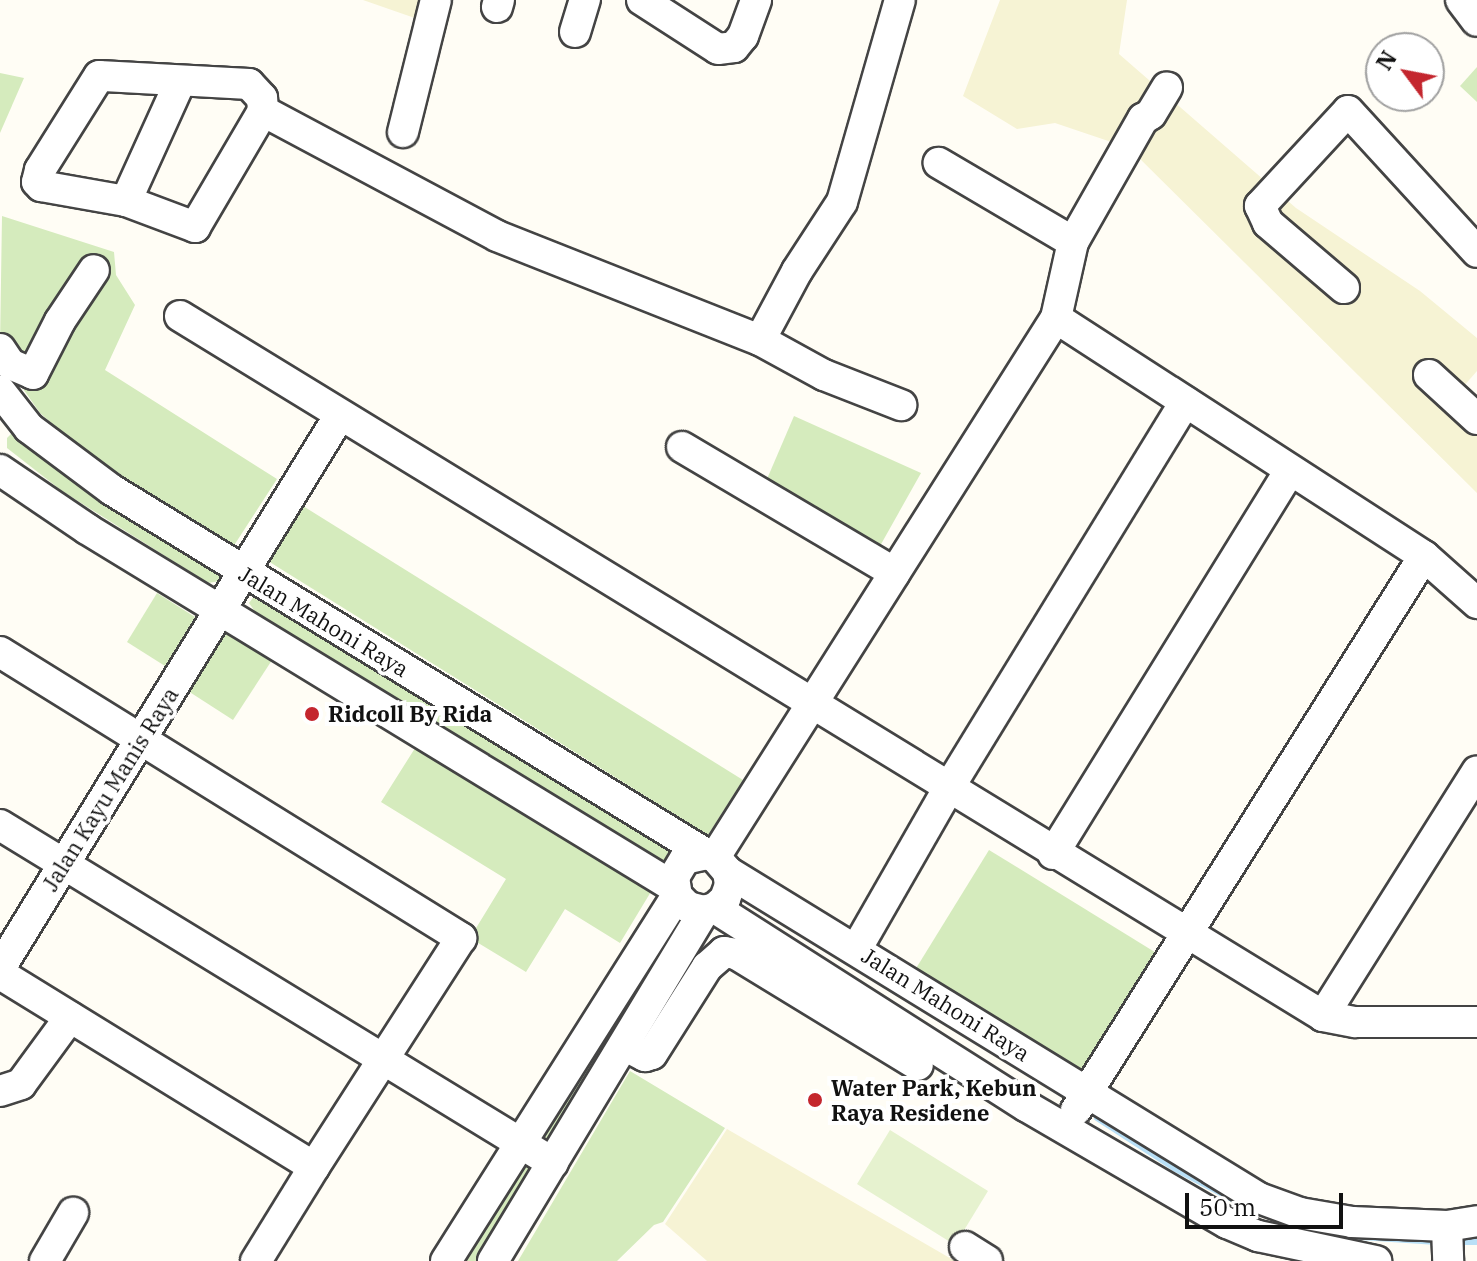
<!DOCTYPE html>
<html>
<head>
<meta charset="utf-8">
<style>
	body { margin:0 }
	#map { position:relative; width:1477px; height:1261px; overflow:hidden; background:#fffdf5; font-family:"IBM Plex Serif",serif }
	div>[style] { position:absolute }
	.farmland>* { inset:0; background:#f6f3d4 }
	.green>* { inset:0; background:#d5ebbd }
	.pitch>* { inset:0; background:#e6f2cf }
	.stream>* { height:6px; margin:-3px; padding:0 3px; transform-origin:3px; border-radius:3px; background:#b9e0f7 }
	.roads { filter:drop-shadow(2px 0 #444) drop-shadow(-2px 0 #444) drop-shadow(0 2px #444) drop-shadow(0 -2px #444) }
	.minor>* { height:30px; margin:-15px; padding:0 15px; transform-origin:15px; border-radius:15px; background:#fff }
	.dots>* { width:22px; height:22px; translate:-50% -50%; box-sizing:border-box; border:4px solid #fff; border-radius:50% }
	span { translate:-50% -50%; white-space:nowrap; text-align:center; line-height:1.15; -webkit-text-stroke:8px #fff; paint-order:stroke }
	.street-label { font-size:22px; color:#111 }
	.poi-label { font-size:22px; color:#111; font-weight:700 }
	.left { translate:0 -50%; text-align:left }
	.north { position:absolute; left:1365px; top:32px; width:80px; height:80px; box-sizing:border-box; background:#fff; border:2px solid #a0a0a0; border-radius:50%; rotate:302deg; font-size:22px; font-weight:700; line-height:32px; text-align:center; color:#111 }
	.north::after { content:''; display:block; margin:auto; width:28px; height:36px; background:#c4262e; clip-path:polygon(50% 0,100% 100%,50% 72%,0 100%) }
	.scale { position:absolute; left:1185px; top:1193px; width:158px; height:36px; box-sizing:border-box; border:4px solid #111; border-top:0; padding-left:10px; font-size:24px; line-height:28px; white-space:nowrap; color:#111; -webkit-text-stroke:6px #fff; paint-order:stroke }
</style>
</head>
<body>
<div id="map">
	<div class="farmland">
		<div style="clip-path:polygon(363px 0,437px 0,429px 23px)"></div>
		<div style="clip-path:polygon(1000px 0,1127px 0,1119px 54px,1296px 208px,1420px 291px,1477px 338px,1477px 371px,1463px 387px,1421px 383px,1477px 434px,1477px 493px,1129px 148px,1055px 123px,1017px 129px,963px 96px)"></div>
		<div style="clip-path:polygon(727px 1129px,955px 1261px,707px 1261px,665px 1224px)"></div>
	</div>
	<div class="green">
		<div style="clip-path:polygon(1477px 67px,1477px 102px,1460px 86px)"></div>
		<div style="clip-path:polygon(0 73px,24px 78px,0 133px)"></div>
		<div style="clip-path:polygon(2px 216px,114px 252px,116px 275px,135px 305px,105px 370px,277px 479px,233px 547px,88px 455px,40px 413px,12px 373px,0 346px)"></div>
		<div style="clip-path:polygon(794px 416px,921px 473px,880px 546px,767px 479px)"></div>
		<div style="clip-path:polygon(11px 434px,17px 434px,219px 572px,220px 581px,208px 583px,62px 491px,7px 448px,7px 438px)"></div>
		<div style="clip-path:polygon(303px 506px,743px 780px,708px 835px,268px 561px)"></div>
		<div style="clip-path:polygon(157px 593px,195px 617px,165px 666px,127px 642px)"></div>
		<div style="clip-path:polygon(255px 595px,260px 595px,669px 851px,667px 863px,658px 862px,256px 613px,249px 603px)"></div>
		<div style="clip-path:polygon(231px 632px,274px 657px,233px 720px,188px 691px,223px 637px)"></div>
		<div style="clip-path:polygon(417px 745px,652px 890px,620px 943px,565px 909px,526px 972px,470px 938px,506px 879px,381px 802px)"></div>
		<div style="clip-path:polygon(989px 850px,1158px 954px,1084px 1074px,915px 970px)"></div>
		<div style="clip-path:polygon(671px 919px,686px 919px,550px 1145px,535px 1136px)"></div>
		<div style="clip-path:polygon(630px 1071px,725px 1128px,663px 1222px,654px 1225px,617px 1261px,518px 1261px)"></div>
		<div style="clip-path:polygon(526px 1161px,534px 1166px,479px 1261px,459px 1261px)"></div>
	</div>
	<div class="pitch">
		<div style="clip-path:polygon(890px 1130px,988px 1191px,955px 1245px,857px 1184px)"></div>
	</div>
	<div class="stream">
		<div style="left:1097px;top:1118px;width:92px;rotate:33deg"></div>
		<div style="left:1174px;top:1168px;width:78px;rotate:28.2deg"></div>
		<div style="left:1361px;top:1237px;width:76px;rotate:3.8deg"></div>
		<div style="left:1457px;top:1242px;width:20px"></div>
	</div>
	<div class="roads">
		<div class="minor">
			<div style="left:642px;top:0;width:90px;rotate:32.8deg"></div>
			<div style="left:718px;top:49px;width:16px;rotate:-7deg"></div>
			<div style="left:734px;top:47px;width:14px;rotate:-51deg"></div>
			<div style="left:743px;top:36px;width:38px;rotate:-70deg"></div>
			<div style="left:1461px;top:0;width:26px;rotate:53deg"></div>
			<div style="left:497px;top:7px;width:7px;rotate:-74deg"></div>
			<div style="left:575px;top:32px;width:34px;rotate:-73deg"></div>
			<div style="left:263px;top:111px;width:13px;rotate:-94deg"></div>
			<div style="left:262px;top:98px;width:19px;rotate:-133deg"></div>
			<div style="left:249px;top:84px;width:150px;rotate:-176.9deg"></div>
			<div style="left:99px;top:76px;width:111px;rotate:122.1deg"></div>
			<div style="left:40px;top:170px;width:12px;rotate:104deg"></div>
			<div style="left:37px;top:182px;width:6px;rotate:45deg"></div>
			<div style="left:41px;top:186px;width:86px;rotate:10deg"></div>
			<div style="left:126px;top:201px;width:74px;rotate:20.6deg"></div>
			<div style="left:195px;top:227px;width:134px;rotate:-59.6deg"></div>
			<div style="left:263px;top:111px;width:265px;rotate:28.1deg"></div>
			<div style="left:497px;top:236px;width:283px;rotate:21.6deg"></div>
			<div style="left:760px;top:340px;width:73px;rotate:28.7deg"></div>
			<div style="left:824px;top:375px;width:83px;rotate:21.3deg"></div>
			<div style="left:403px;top:132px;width:136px;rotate:-76deg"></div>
			<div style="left:126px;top:201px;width:131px;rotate:-65.6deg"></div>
			<div style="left:1073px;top:242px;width:142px;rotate:-60.4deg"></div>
			<div style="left:1143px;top:119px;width:9px;rotate:-32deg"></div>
			<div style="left:1151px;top:114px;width:31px;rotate:-59deg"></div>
			<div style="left:1344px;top:288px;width:100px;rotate:-139.5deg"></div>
			<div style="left:1268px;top:223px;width:19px;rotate:-115deg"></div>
			<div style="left:1260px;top:206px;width:129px;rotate:-47.2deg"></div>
			<div style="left:1348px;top:111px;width:191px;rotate:47.5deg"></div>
			<div style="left:180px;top:316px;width:1340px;rotate:31.48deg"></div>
			<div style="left:1323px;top:1016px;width:33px;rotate:11deg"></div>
			<div style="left:1355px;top:1022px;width:122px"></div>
			<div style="left:1056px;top:318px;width:438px;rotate:32.9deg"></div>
			<div style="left:1424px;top:556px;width:71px;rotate:41.6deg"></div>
			<div style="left:760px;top:340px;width:78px;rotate:-61.8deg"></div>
			<div style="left:797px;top:271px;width:82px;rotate:-56.9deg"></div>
			<div style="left:842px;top:202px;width:210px;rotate:-74deg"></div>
			<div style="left:0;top:349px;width:18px;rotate:56deg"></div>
			<div style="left:10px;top:364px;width:25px;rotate:23deg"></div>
			<div style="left:33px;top:374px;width:59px;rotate:-63deg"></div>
			<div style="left:60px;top:321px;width:61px;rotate:-56.3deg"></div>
			<div style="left:1429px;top:375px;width:65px;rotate:42.5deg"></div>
			<div style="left:0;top:391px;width:47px;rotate:51.9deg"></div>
			<div style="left:29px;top:428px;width:104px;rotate:36.8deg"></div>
			<div style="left:112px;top:490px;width:697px;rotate:31.5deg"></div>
			<div style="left:682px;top:447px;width:247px;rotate:30.6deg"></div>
			<div style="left:0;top:470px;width:105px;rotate:34.1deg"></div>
			<div style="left:87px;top:529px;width:688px;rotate:31.38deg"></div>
			<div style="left:0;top:652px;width:543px;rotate:31.82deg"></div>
			<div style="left:461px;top:938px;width:272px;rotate:122.7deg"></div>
			<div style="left:314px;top:1167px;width:369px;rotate:-148.4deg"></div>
			<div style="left:0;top:825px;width:648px;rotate:31.43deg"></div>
			<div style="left:1053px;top:854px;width:450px;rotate:-58.3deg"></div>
			<div style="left:715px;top:857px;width:638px;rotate:-57.68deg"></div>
			<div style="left:1056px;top:318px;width:78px;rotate:-77.4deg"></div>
			<div style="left:1073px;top:242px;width:156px;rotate:-149.5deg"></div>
			<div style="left:728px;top:872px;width:13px;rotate:81deg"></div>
			<div style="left:730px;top:885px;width:15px;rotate:110deg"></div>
			<div style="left:725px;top:899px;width:13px;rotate:138deg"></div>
			<div style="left:715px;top:908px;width:11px;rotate:165deg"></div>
			<div style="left:704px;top:911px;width:16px;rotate:-166deg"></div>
			<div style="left:688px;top:907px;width:16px;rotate:-135deg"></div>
			<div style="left:677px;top:896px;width:19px;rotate:-99deg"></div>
			<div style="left:674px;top:877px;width:21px;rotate:-59deg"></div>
			<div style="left:685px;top:859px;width:22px;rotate:-13deg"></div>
			<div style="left:706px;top:854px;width:9px;rotate:18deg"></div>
			<div style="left:715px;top:857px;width:20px;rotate:49deg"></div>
			<div style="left:728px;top:872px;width:623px;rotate:31.55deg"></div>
			<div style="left:1259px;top:1198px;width:44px;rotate:20.1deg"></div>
			<div style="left:1300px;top:1213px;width:53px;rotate:9.8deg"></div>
			<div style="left:1352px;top:1222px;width:95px;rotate:2.4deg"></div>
			<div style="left:1447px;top:1226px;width:30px;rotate:-9deg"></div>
			<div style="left:715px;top:908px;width:369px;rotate:32.5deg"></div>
			<div style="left:1026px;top:1106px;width:233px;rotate:30.2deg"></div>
			<div style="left:1227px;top:1223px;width:34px;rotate:23deg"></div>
			<div style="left:1258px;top:1236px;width:121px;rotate:12deg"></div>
			<div style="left:857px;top:948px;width:183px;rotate:-60.2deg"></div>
			<div style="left:948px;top:789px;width:454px;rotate:-58.5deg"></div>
			<div style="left:0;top:968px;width:649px;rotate:-58.42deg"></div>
			<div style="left:1323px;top:1016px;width:289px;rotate:-57.8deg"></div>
			<div style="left:624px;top:1045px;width:24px;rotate:28deg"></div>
			<div style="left:645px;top:1056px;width:7px;rotate:-16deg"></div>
			<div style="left:652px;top:1054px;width:103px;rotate:-57.7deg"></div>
			<div style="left:707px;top:967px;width:23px;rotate:-41deg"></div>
			<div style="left:724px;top:952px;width:12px;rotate:9deg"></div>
			<div style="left:736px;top:954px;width:213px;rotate:31.4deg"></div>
			<div style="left:0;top:1091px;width:22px;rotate:-18deg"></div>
			<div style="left:21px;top:1084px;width:83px;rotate:-53.8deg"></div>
			<div style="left:1076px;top:1110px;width:654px;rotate:-57.86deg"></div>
			<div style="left:1447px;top:1226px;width:35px;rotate:88deg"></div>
			<div style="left:965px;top:1247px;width:26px;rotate:32deg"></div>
			<div style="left:45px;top:1261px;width:56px;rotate:-59.7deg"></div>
			<div style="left:256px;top:1261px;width:110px;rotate:-58.3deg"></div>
			<div style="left:446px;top:1261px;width:432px;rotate:-57.7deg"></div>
			<div style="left:493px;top:1261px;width:409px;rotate:-58.9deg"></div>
		</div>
	</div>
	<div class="dots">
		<div style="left:312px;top:714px;background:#c4262e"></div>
		<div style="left:815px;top:1100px;background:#c4262e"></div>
	</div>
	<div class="street-label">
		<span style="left:324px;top:621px;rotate:31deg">Jalan Mahoni Raya</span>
		<span style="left:110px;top:789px;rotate:-58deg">Jalan Kayu Manis Raya</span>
		<span style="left:946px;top:1004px;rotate:32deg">Jalan Mahoni Raya</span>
	</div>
	<div class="poi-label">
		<span class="left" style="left:328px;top:714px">Ridcoll By Rida</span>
		<span class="left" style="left:831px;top:1100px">Water Park, Kebun<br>Raya Residene</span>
	</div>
	<div class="north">N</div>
	<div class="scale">50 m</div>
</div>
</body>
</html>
